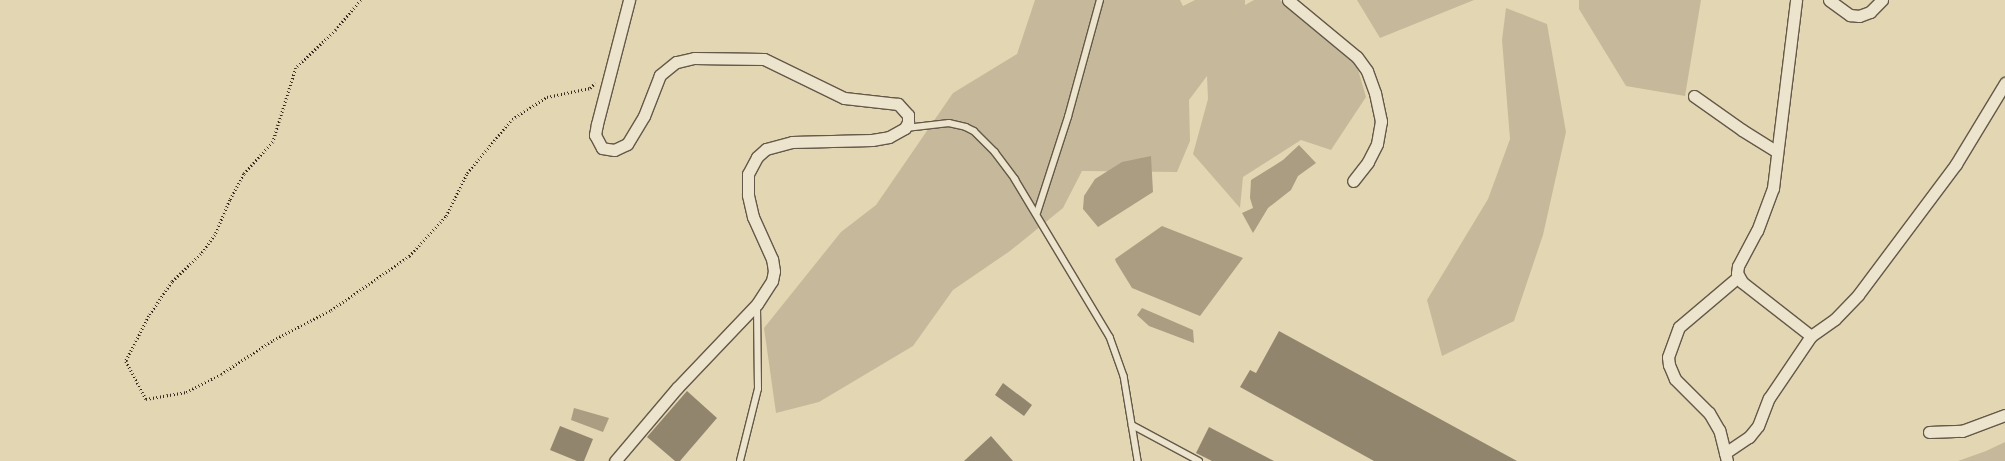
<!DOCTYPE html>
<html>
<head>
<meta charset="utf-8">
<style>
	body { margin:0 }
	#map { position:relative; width:2005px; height:461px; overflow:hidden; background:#e3d6b3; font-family:"IM FELL French Canon",serif }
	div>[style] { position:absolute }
	.green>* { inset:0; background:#c6b99b }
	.water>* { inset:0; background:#aa9d82 }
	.building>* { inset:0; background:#92856e }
	.path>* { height:2.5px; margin-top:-1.25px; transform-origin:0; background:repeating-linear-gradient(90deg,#3a2e24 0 1px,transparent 0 3.5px) }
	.roads { filter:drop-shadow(1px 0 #645848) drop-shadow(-1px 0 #645848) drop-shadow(0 1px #645848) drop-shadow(0 -1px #645848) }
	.lane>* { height:5.5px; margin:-2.75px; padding:0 2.75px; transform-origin:2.75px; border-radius:2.75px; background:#ede4ce }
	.street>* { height:11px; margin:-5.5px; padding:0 5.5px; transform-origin:5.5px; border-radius:5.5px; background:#ede4ce }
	span { translate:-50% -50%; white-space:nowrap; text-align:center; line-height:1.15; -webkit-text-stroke:5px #ede4ce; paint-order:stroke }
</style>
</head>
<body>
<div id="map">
	<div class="green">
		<div style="clip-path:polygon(1035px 0,1180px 0,1183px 6px,1195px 0,1245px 0,1245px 5px,1254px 0,1280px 0,1357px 66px,1366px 97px,1331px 150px,1301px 140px,1243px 177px,1240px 208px,1193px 154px,1208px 99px,1207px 76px,1189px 100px,1190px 141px,1177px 172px,1082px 171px,1063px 208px,1010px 251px,953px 290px,913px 346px,819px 402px,776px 413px,764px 328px,841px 232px,876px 205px,953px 93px,1017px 54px)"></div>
		<div style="clip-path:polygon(1357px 0,1474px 0,1380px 38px)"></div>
		<div style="clip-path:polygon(1579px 0,1701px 0,1685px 96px,1626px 86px,1579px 9px)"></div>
		<div style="clip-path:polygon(1506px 8px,1547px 24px,1566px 132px,1543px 235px,1514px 321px,1442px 356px,1427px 300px,1488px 199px,1510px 139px,1502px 40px)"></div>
		<div style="clip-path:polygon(2005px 442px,2005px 461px,1958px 461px,1986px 451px)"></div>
	</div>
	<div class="water">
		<div style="clip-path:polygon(1299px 145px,1316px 163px,1298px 176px,1291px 190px,1268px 208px,1253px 233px,1242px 213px,1253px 208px,1250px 198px,1251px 180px,1283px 160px)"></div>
		<div style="clip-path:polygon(1151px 156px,1153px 192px,1098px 227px,1083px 209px,1084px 196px,1095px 179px,1122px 162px)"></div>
		<div style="clip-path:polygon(1162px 226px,1243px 258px,1200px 316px,1132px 288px,1116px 262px,1115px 259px)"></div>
		<div style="clip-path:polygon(1142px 308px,1193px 330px,1194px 343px,1149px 326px,1137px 315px)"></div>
		<div style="clip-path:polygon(574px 408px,609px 418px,603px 432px,571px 420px)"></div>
	</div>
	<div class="building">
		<div style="clip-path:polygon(1279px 331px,1517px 461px,1374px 461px,1240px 387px,1250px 370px,1256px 373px)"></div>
		<div style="clip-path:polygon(1003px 383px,1032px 405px,1024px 416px,995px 395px)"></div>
		<div style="clip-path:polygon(687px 391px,717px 418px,680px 461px,675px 461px,647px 437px)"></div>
		<div style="clip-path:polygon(560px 426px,593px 439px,584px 461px,577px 461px,550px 450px)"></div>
		<div style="clip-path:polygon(1209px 427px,1274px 461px,1212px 461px,1196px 453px)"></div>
		<div style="clip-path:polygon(991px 436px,1013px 461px,964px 461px)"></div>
	</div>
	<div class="path">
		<div style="left:361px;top:0;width:39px;rotate:130deg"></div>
		<div style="left:336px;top:30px;width:55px;rotate:136.5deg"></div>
		<div style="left:296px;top:68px;width:77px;rotate:107.3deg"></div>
		<div style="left:273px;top:142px;width:43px;rotate:132.2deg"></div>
		<div style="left:244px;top:174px;width:30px;rotate:118deg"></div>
		<div style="left:230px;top:200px;width:38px;rotate:113deg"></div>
		<div style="left:215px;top:235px;width:24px;rotate:126deg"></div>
		<div style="left:201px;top:254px;width:40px;rotate:136deg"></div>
		<div style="left:172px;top:282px;width:41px;rotate:124.1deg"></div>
		<div style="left:149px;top:316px;width:51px;rotate:117.1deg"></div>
		<div style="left:126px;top:361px;width:43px;rotate:62.2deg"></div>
		<div style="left:146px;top:399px;width:41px;rotate:-9.9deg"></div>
		<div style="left:186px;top:392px;width:39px;rotate:-27deg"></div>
		<div style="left:221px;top:374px;width:62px;rotate:-33.2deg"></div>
		<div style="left:273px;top:340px;width:65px;rotate:-27.3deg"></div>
		<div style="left:331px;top:310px;width:95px;rotate:-34.7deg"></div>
		<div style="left:409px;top:256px;width:54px;rotate:-47.2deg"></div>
		<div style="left:446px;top:216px;width:48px;rotate:-64deg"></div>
		<div style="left:467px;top:173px;width:70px;rotate:-50.2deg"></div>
		<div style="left:512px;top:119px;width:41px;rotate:-32.2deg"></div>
		<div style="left:547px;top:97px;width:44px;rotate:-11.8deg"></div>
		<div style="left:590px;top:88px;width:7px;rotate:-45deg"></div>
	</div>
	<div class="roads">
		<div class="lane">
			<div style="left:906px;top:128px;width:43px;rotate:-6.6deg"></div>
			<div style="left:949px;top:123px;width:17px;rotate:13deg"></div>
			<div style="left:966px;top:127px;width:9px;rotate:27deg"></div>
			<div style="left:974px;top:131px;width:30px;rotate:45deg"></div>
			<div style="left:995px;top:152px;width:34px;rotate:53deg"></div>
			<div style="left:1015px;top:179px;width:184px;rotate:59deg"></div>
			<div style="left:1110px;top:337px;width:41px;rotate:70.3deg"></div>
			<div style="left:1124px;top:376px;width:86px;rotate:80.6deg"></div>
			<div style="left:1037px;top:213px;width:101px;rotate:-72.1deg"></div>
			<div style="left:1068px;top:117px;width:121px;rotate:-74.7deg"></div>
			<div style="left:1132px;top:425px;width:76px;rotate:28.2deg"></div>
			<div style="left:740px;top:461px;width:74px;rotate:-76deg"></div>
			<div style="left:758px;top:389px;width:83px;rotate:-90.7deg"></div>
		</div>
		<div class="street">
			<div style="left:1288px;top:0;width:89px;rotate:39.6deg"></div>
			<div style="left:1357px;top:57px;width:17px;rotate:54deg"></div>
			<div style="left:1367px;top:71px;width:23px;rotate:70deg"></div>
			<div style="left:1375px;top:93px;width:29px;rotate:78deg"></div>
			<div style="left:1381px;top:121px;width:23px;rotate:100deg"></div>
			<div style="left:1377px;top:144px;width:20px;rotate:117deg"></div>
			<div style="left:1368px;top:162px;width:24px;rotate:128deg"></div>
			<div style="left:1829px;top:0;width:26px;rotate:36deg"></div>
			<div style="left:1850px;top:15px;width:9px;rotate:6deg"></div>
			<div style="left:1859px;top:16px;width:12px;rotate:-20deg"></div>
			<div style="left:1870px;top:12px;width:17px;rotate:-45deg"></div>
			<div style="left:1694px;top:96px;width:59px;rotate:35.3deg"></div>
			<div style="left:1742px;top:130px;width:40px;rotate:32deg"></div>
			<div style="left:1811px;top:336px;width:29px;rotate:-35deg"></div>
			<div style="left:1835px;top:319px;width:33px;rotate:-46deg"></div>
			<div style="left:1858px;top:295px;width:164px;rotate:-53.2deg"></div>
			<div style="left:1956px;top:164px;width:95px;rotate:-58.8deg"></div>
			<div style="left:1929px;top:432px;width:33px;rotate:-2deg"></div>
			<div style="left:1962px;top:431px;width:46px;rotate:-20.4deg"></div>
			<div style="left:1725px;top:453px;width:29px;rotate:-34deg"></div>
			<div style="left:1749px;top:437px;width:14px;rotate:-51deg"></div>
			<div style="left:1758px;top:426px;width:30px;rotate:-69deg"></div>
			<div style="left:1769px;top:398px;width:75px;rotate:-55.9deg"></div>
			<div style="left:1811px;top:336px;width:88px;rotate:-142deg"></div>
			<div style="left:1742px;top:282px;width:10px;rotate:-119deg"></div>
			<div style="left:1737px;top:273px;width:7px;rotate:-82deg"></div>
			<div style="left:1738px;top:266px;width:40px;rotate:-62deg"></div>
			<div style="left:1757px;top:231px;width:46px;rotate:-69.6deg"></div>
			<div style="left:1773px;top:188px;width:189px;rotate:-83deg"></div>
			<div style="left:615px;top:461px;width:96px;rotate:-49.7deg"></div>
			<div style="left:677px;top:388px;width:116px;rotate:-46.4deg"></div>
			<div style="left:757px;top:304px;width:27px;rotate:-57deg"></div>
			<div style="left:772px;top:281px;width:10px;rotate:-79deg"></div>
			<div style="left:774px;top:271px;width:12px;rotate:-99deg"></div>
			<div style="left:772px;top:259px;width:46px;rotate:-114.3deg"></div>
			<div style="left:753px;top:217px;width:23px;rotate:-103deg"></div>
			<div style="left:748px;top:195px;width:21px;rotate:-90deg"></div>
			<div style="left:748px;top:174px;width:19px;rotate:-62deg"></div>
			<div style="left:757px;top:157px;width:12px;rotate:-42deg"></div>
			<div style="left:766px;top:149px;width:27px;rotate:-15deg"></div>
			<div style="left:792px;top:142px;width:80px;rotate:-1.4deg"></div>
			<div style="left:872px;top:140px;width:17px;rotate:-10deg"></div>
			<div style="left:889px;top:137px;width:18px;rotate:-29deg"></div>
			<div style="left:905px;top:128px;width:7px;rotate:-63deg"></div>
			<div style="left:908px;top:122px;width:7px;rotate:-90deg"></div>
			<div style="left:908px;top:115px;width:15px;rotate:-132deg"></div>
			<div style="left:898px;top:104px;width:54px;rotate:-173.7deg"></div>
			<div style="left:844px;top:98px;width:89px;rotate:-154deg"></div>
			<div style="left:764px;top:59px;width:70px;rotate:-179.2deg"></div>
			<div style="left:694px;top:58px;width:18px;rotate:167deg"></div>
			<div style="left:676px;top:62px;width:21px;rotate:141deg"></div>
			<div style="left:660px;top:75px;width:44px;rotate:111.3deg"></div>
			<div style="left:644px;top:116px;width:33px;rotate:121deg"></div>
			<div style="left:627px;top:144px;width:14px;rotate:155deg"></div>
			<div style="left:614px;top:150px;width:12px;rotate:-171deg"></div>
			<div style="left:602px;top:148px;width:15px;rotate:-118deg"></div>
			<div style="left:595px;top:135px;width:11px;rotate:-80deg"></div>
			<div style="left:597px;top:124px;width:128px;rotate:-75.5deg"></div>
			<div style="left:1727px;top:461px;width:32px;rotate:-104deg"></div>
			<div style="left:1719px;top:430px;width:20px;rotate:-120deg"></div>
			<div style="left:1709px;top:413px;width:48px;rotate:-135deg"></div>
			<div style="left:1675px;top:379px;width:15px;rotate:-113deg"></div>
			<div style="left:1669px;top:365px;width:8px;rotate:-97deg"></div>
			<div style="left:1668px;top:357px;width:32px;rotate:-70deg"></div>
			<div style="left:1679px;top:327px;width:77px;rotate:-40.3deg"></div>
		</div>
	</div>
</div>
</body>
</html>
